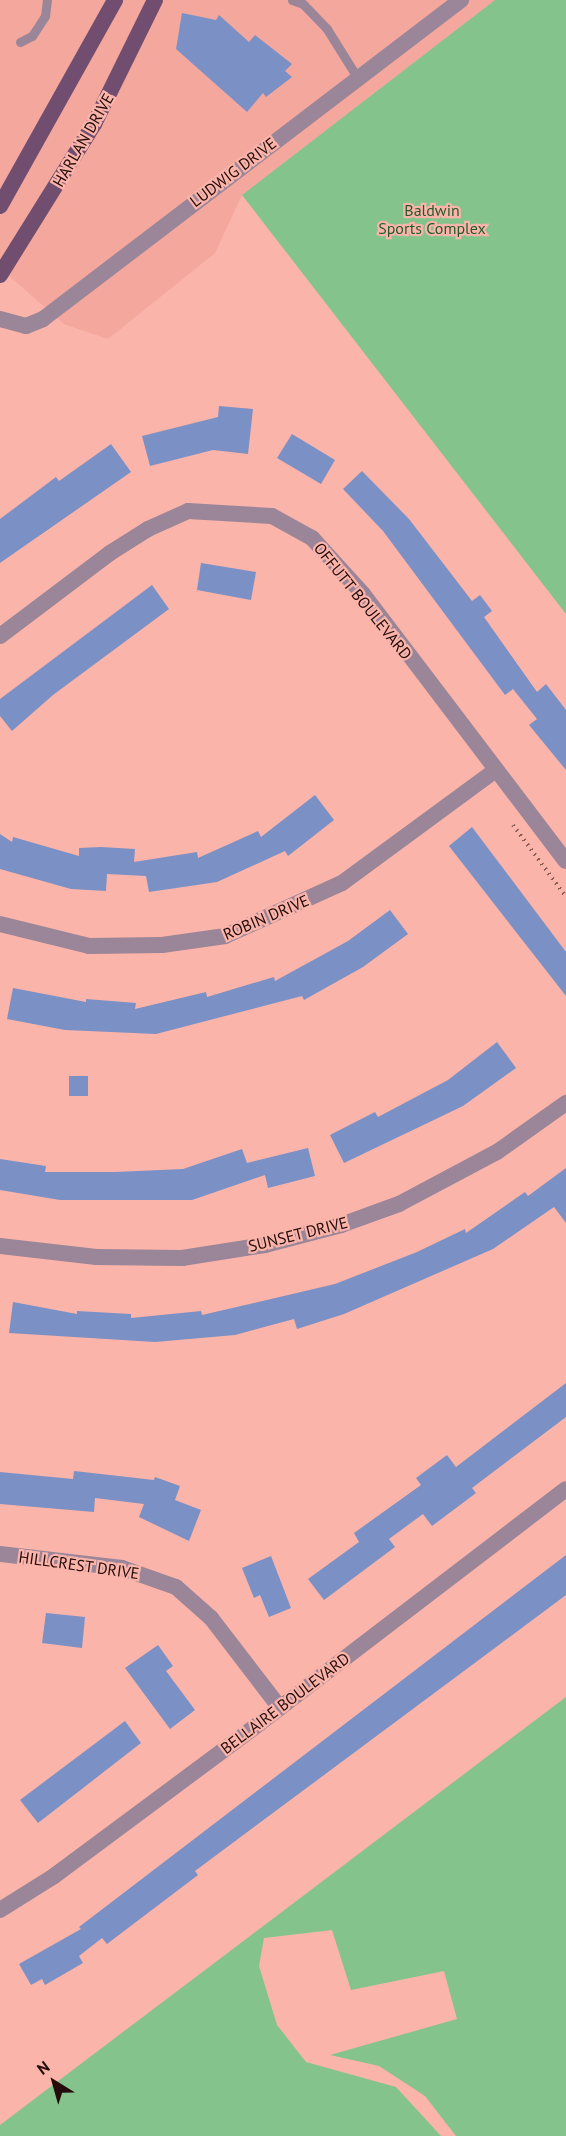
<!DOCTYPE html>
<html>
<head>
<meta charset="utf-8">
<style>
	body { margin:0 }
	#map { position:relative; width:566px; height:2136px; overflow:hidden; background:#fab4aa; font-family:"PT Sans",sans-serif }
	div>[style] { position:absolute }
	.built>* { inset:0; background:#f4a79c }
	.green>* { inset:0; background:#84c38c }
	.building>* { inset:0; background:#7b90c5 }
	.path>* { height:4px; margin-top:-2px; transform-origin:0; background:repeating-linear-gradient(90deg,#885b55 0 1.5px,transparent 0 6px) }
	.service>* { height:9px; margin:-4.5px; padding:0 4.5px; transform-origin:4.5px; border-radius:4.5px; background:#9a8599 }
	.minor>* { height:16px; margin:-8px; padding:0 8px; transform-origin:8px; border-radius:8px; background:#9a8599 }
	.primary>* { height:16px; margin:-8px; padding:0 8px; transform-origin:8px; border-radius:8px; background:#714d70 }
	span { translate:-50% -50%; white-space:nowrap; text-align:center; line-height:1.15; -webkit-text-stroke:4.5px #fab4aa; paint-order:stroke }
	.street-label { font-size:16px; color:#240c0a }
	.park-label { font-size:16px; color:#215b2d }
	.north { position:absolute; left:24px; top:2052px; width:60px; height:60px; -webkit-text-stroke:4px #fab4aa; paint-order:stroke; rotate:323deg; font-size:16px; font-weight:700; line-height:24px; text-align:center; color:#240c0a }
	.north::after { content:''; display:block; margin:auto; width:21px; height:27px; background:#240c0a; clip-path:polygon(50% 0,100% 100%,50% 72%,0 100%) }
</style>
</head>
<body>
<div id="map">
	<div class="built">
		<div style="clip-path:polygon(0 0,495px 0,242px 195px,215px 253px,108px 339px,64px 324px,0 268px)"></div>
	</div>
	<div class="green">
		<div style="clip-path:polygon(495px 0,566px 0,566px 614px,242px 195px)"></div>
		<div style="clip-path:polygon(566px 1697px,566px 2136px,456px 2136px,425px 2096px,379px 2066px,330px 2055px,457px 2019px,444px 1971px,351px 1990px,332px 1930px,264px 1938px,259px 1966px,277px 2025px,306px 2062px,396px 2087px,441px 2136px,0 2136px,0 2125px)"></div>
	</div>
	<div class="building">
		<div style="clip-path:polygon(182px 13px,216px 20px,219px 15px,249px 42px,255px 35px,292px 64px,285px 71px,292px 77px,266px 97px,263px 93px,247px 112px,176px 49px)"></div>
		<div style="clip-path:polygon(219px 406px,253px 409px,248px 454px,213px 450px,150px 466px,142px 436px,218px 417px)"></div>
		<div style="clip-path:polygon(292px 434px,335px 460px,321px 484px,277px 458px)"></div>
		<div style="clip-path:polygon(111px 444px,131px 472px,0 563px,0 519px,56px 477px,59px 481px)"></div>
		<div style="clip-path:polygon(362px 471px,409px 519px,472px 601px,480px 595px,492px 611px,484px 617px,537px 692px,546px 684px,566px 710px,566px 770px,529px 725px,537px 719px,513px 689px,505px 695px,383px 531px,343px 489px)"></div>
		<div style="clip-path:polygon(201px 563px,256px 572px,251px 600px,197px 590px)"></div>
		<div style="clip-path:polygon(152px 585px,169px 609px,53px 695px,12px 731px,0 716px,0 699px)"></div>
		<div style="clip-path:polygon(315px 795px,334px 820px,288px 856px,285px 851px,217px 882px,149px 892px,146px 876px,107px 874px,106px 891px,71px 889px,0 869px,0 834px,12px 842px,13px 837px,79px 856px,79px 848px,101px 847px,135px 849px,134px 862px,197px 852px,198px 858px,258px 831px,261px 837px)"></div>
		<div style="clip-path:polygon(472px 827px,566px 952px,566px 996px,449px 846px)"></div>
		<div style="clip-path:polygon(390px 910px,408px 934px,363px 967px,304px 1000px,302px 996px,156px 1034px,65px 1030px,7px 1019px,13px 988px,86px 1002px,86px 999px,136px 1003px,135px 1009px,206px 992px,207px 997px,274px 977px,275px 981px,348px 941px)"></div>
		<div style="clip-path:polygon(497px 1042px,516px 1068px,463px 1106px,344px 1163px,330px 1135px,375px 1112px,378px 1117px,448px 1080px)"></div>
		<div style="clip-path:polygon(69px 1076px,88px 1076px,88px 1096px,69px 1096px)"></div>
		<div style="clip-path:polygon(308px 1148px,315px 1176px,268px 1188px,265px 1175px,192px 1200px,60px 1200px,0 1190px,0 1159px,46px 1166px,45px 1172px,115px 1172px,183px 1169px,242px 1149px,247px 1163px)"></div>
		<div style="clip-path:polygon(566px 1168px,566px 1223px,554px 1207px,493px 1249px,344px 1314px,297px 1329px,294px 1319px,235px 1335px,155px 1342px,9px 1333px,13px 1302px,77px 1314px,77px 1311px,131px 1314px,131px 1318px,201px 1311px,202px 1315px,335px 1284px,417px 1252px,465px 1229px,466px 1233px,525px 1192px,528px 1196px)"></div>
		<div style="clip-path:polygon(566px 1383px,566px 1417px,472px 1488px,476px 1493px,432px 1526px,423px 1514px,389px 1539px,395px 1547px,324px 1600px,308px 1579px,359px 1542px,354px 1533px,421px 1485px,416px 1478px,447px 1455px,456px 1467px)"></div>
		<div style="clip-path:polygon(74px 1471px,154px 1480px,155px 1477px,180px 1486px,175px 1500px,201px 1510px,189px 1541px,139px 1517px,144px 1504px,95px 1498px,94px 1512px,0 1504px,0 1472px,73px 1479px)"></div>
		<div style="clip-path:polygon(566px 1555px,566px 1595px,195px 1871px,198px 1875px,107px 1944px,102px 1938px,79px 1956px,83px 1963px,45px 1985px,42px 1979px,31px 1985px,19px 1964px,81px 1929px,79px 1927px)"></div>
		<div style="clip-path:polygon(271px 1556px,291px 1608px,269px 1617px,260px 1595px,254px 1598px,242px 1568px)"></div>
		<div style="clip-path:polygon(46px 1613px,85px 1617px,82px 1648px,42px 1643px)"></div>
		<div style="clip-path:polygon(158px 1645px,173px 1666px,166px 1671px,195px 1710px,170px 1729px,125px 1668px)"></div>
		<div style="clip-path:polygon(125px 1721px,141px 1743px,38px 1823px,20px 1800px)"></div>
	</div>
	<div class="path">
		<div style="left:513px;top:825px;width:89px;rotate:53.6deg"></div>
	</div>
	<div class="service">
		<div style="left:292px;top:0;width:12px;rotate:20deg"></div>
		<div style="left:303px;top:4px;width:35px;rotate:46deg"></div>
		<div style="left:327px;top:29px;width:57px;rotate:58deg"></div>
		<div style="left:20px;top:42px;width:13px;rotate:-27deg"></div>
		<div style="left:32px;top:36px;width:24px;rotate:-57deg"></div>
		<div style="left:45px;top:16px;width:16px;rotate:-83deg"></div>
	</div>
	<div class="minor">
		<div style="left:0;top:319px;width:27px;rotate:15deg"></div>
		<div style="left:26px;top:326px;width:18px;rotate:-22deg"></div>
		<div style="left:43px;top:319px;width:526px;rotate:-37.35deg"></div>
		<div style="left:0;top:636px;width:138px;rotate:-37deg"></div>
		<div style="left:110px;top:553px;width:45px;rotate:-32.3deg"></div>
		<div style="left:148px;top:529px;width:44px;rotate:-24.2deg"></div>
		<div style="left:188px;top:511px;width:84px;rotate:3.4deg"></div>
		<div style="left:272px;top:516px;width:46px;rotate:28.8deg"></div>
		<div style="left:312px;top:538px;width:76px;rotate:47.7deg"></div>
		<div style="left:363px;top:594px;width:335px;rotate:52.8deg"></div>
		<div style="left:0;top:924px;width:92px;rotate:13.9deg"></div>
		<div style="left:89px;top:946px;width:73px;rotate:-0.8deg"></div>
		<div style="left:162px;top:945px;width:64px;rotate:-8.1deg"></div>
		<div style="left:225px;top:936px;width:128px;rotate:-24.4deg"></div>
		<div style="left:342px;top:883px;width:191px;rotate:-36.3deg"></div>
		<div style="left:0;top:1246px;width:97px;rotate:6.5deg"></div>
		<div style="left:96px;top:1257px;width:86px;rotate:0.7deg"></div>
		<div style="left:182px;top:1258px;width:84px;rotate:-8.9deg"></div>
		<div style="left:265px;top:1245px;width:79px;rotate:-14.7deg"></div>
		<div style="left:341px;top:1225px;width:62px;rotate:-19.9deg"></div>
		<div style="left:399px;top:1204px;width:111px;rotate:-28deg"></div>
		<div style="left:497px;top:1152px;width:85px;rotate:-35.4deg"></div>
		<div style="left:0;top:1554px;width:123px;rotate:6.5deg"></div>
		<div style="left:122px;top:1568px;width:57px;rotate:19.4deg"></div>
		<div style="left:176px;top:1587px;width:47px;rotate:41.5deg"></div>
		<div style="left:211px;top:1618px;width:113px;rotate:52.5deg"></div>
		<div style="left:0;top:1910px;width:64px;rotate:-32.2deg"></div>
		<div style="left:54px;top:1876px;width:257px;rotate:-36.6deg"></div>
		<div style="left:260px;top:1723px;width:385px;rotate:-37.4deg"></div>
	</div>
	<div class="primary">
		<div style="left:0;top:206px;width:236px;rotate:-60.8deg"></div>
		<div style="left:0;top:275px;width:178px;rotate:-58.1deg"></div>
		<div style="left:94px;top:124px;width:138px;rotate:-63.8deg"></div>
	</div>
	<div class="street-label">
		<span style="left:83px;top:140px;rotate:-60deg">HARLAN DRIVE</span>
		<span style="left:233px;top:172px;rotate:-37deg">LUDWIG DRIVE</span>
		<span style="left:363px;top:601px;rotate:51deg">OFFUTT BOULEVARD</span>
		<span style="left:266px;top:917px;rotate:-23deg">ROBIN DRIVE</span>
		<span style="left:298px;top:1234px;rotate:-14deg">SUNSET DRIVE</span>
		<span style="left:79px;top:1565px;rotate:8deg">HILLCREST DRIVE</span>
		<span style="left:285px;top:1703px;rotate:-37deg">BELLAIRE BOULEVARD</span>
	</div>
	<div class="park-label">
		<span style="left:432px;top:219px">Baldwin<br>Sports Complex</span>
	</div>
	<div class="north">N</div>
</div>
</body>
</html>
